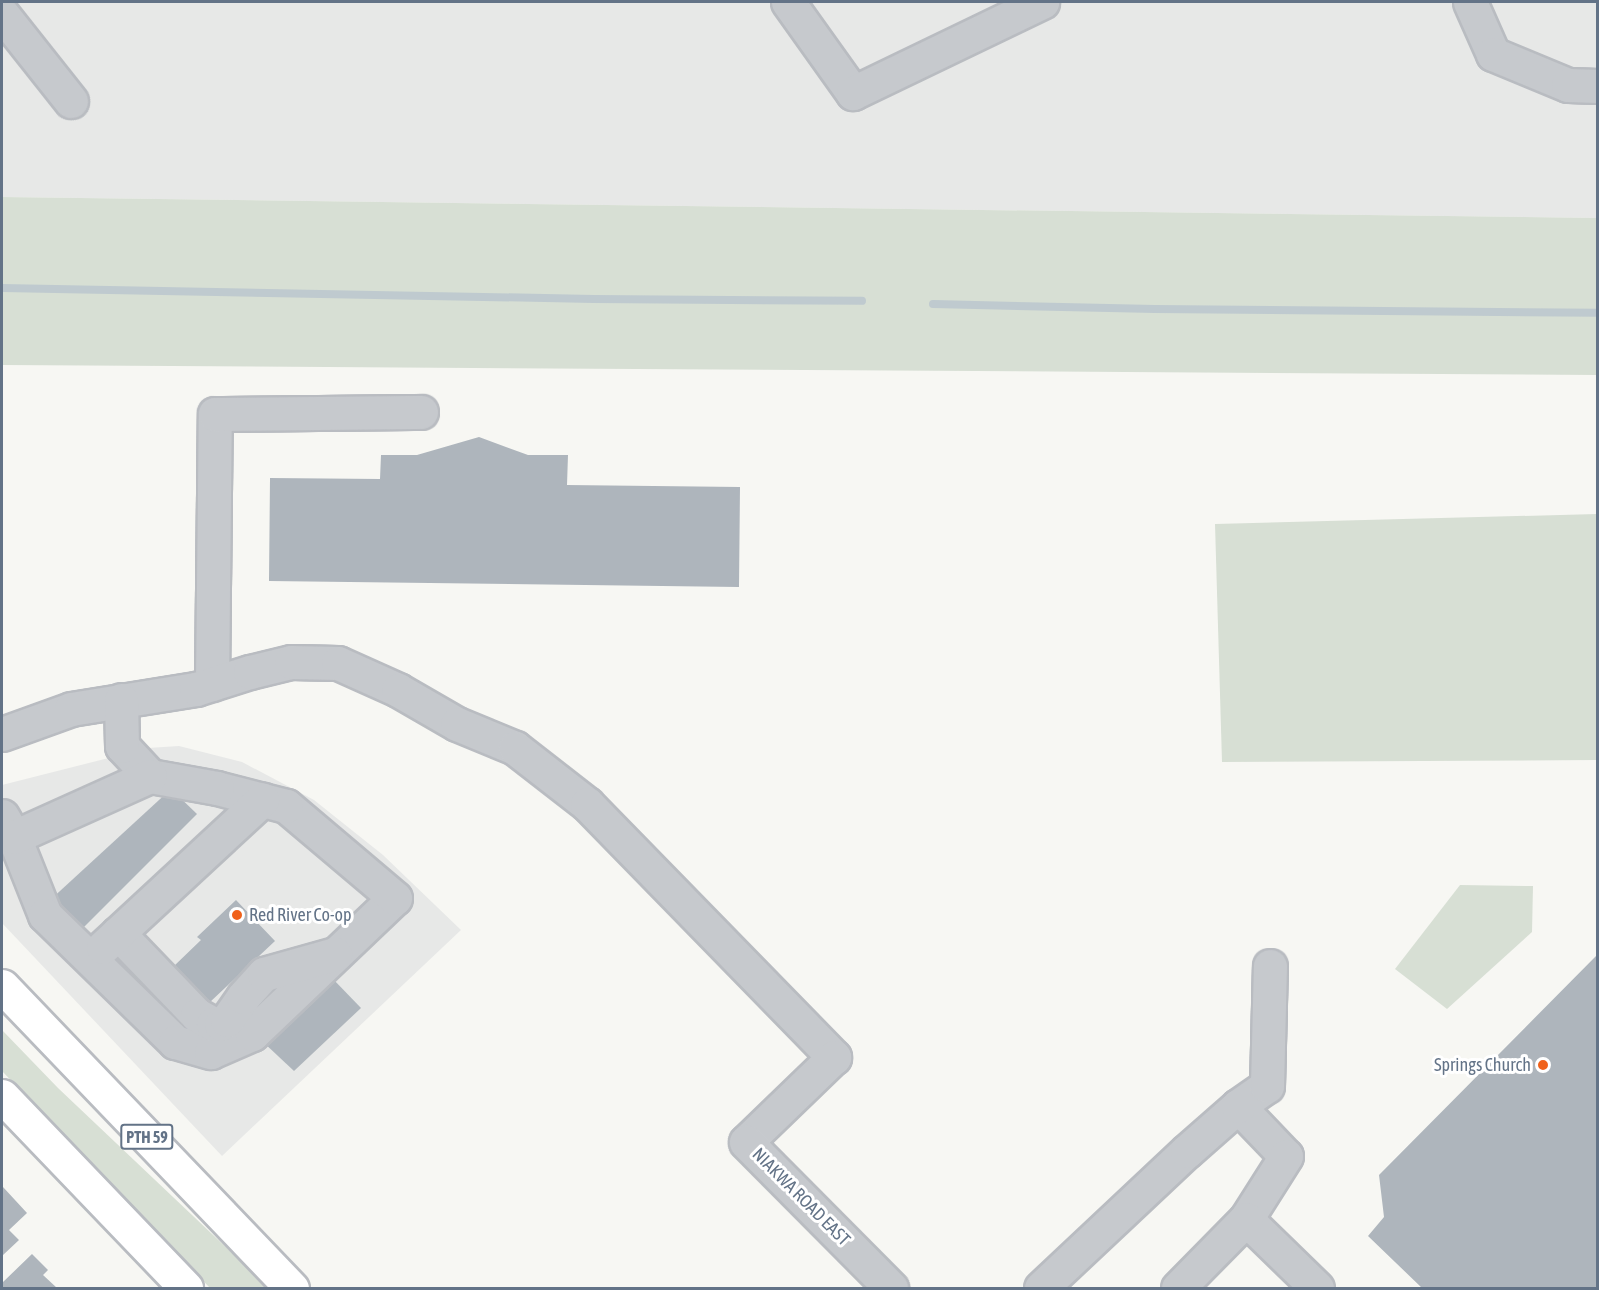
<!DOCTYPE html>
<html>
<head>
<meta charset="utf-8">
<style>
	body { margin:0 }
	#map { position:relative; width:1599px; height:1290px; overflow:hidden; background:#f7f7f3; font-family:"Asap Condensed",sans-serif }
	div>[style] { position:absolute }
	.built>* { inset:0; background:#e7e8e7 }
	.green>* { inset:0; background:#d7dfd4 }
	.stream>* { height:8px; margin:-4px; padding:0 4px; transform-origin:4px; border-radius:4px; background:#bfcacf }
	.building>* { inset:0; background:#aeb5bc }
	.roads { filter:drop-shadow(2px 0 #b9bcc1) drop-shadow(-2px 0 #b9bcc1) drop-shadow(0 2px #b9bcc1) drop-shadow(0 -2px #b9bcc1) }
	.minor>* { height:33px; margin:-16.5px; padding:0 16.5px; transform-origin:16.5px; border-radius:16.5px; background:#c6c9cd }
	.major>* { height:33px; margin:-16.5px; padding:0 16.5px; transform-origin:16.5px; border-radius:16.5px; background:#fff }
	.dots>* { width:16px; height:16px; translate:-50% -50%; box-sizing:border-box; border:3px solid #fff; border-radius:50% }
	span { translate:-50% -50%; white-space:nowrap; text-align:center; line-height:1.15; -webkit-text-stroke:6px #fff; paint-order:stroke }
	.shield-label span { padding:2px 4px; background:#fff; border:2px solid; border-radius:4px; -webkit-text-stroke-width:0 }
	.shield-label { font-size:16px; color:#637387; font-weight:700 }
	.poi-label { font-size:18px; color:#637387 }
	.left { translate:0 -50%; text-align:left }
	.right { translate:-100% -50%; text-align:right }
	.street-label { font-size:18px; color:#637387 }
	.frame { position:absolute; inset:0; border:3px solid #637387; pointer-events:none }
</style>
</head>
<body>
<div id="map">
	<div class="built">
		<div style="clip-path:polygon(2px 2px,1597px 2px,1597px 218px,2px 197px)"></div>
		<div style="clip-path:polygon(179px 746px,242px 762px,314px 800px,383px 855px,461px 930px,222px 1156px,2px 923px,2px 785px,148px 748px)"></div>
	</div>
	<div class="green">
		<div style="clip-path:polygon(2px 197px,1597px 218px,1597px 375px,2px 365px)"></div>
		<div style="clip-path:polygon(1597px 514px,1597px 760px,1222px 762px,1215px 524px)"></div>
		<div style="clip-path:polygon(1460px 885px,1533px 886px,1532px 932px,1447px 1009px,1395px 969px)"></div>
		<div style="clip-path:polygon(2px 1030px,58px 1088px,269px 1288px,210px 1288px,2px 1071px)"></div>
	</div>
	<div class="stream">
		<div style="left:2px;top:288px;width:592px;rotate:1.06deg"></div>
		<div style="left:594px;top:299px;width:268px;rotate:0.4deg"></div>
		<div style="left:933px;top:304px;width:222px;rotate:1.3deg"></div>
		<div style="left:1155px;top:309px;width:443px;rotate:0.5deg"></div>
	</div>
	<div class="building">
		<div style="clip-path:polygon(479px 437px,528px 455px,568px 455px,567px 485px,740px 487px,739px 587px,269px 581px,270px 478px,380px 479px,381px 455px,417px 455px)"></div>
		<div style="clip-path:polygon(171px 789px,197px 814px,80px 931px,48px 902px)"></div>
		<div style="clip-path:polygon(236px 900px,275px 941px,209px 1003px,174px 966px,201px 940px,197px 937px)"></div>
		<div style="clip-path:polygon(1598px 954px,1598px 1288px,1422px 1288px,1368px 1236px,1384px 1217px,1379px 1175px)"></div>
		<div style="clip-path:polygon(332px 978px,361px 1008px,294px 1071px,262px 1041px)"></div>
		<div style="clip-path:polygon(3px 1187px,27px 1213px,9px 1230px,19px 1240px,2px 1256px)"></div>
		<div style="clip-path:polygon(32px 1254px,48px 1270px,43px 1275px,57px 1288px,2px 1288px,2px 1283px)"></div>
	</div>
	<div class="roads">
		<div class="minor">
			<div style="left:788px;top:2px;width:112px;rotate:54.5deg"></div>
			<div style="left:853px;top:93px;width:210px;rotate:-25.7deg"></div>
			<div style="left:1470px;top:2px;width:57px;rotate:66.1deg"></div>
			<div style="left:1493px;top:54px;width:81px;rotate:22.5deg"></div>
			<div style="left:1568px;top:85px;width:30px;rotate:2deg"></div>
			<div style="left:2px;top:14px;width:111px;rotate:51.6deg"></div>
			<div style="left:212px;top:684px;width:270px;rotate:-89.4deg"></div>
			<div style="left:215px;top:414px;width:206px;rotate:-0.6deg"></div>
			<div style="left:2px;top:734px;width:73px;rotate:-19.9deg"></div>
			<div style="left:71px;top:709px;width:127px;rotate:-9.1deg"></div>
			<div style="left:196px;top:689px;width:57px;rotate:-17.5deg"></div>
			<div style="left:250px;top:672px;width:42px;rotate:-13.7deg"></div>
			<div style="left:291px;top:662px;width:47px;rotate:1.2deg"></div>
			<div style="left:338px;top:663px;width:66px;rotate:24.2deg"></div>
			<div style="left:398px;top:690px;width:68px;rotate:30deg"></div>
			<div style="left:457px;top:724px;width:63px;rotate:22.5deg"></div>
			<div style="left:515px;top:748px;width:91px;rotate:37.9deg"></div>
			<div style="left:587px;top:804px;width:354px;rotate:45.7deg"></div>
			<div style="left:834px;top:1057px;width:122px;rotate:136deg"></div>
			<div style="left:746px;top:1142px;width:206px;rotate:45.2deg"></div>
			<div style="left:2px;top:816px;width:24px;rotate:60deg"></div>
			<div style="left:14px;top:837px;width:84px;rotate:68.3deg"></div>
			<div style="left:45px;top:915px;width:182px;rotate:44.3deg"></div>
			<div style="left:175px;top:1042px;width:37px;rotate:16deg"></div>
			<div style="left:211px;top:1052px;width:45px;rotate:-23.7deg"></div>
			<div style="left:252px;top:1034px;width:197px;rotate:-43.6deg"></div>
			<div style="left:395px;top:898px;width:143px;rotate:-139.8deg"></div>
			<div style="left:286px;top:806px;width:71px;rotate:-165.4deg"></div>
			<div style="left:217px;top:788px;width:68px;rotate:-169.8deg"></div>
			<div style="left:150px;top:776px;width:41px;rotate:-133deg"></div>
			<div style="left:122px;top:746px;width:46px;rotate:-91.2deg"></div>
			<div style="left:14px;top:837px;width:149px;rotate:-24.2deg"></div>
			<div style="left:118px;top:933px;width:114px;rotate:46.1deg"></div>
			<div style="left:197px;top:1015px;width:18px;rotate:29deg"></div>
			<div style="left:213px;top:1024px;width:8px"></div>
			<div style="left:221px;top:1024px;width:7px;rotate:-34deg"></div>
			<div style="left:227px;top:1020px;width:28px;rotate:-55deg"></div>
			<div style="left:243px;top:997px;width:31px;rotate:-48deg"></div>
			<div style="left:264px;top:974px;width:74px;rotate:-15.7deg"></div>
			<div style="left:103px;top:947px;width:217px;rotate:-42.8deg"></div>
			<div style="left:1238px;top:1106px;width:69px;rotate:46.2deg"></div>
			<div style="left:1286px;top:1156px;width:75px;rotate:122.4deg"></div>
			<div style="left:1246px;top:1219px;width:99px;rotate:44.2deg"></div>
			<div style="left:1041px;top:1288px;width:200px;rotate:-43.2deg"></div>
			<div style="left:1187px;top:1151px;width:68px;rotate:-41.4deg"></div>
			<div style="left:1238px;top:1106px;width:35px;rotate:-35deg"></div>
			<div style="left:1267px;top:1086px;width:120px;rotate:-88.6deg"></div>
			<div style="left:1178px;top:1288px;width:97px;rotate:-45.4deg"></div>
		</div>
		<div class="major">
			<div style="left:2px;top:986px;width:419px;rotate:46.2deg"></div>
			<div style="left:2px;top:1096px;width:266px;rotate:46.2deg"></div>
		</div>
	</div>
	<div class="dots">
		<div style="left:237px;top:915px;background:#f0611a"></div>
		<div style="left:1543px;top:1065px;background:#f0611a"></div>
	</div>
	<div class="shield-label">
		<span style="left:147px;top:1137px">PTH 59</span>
	</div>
	<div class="poi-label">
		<span class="left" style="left:249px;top:915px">Red River Co-op</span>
		<span class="right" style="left:1531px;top:1065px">Springs Church</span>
	</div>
	<div class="street-label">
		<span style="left:801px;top:1197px;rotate:45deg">NIAKWA ROAD EAST</span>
	</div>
	<div class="frame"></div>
</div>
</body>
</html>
